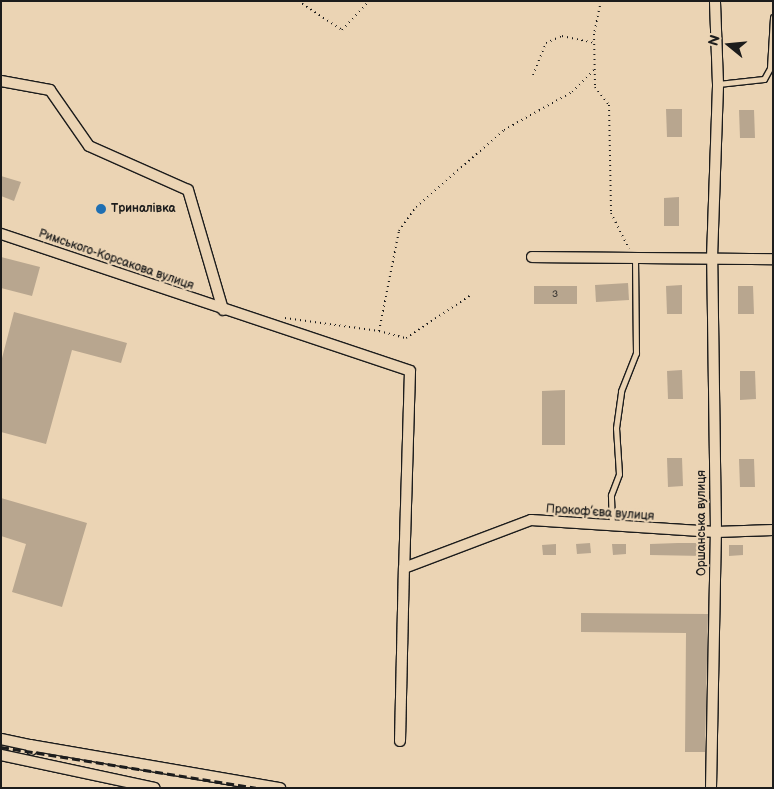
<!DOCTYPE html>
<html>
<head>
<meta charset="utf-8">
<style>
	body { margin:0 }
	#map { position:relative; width:774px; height:789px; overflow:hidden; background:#ebd4b4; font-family:"Balsamiq Sans",sans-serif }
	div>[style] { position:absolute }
	.building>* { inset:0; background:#b8a68f }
	.path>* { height:2px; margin-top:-1px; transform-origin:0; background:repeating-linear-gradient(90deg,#1c1c1c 0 1px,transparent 0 5px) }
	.roads { filter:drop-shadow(1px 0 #1c1c1c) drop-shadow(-1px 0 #1c1c1c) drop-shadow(0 1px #1c1c1c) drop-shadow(0 -1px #1c1c1c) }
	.lane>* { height:5px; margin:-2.5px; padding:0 2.5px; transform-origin:2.5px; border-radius:2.5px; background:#ebd4b4 }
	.street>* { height:10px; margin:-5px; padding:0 5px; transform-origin:5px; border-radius:5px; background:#ebd4b4 }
	.rail>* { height:3px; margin-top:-1.5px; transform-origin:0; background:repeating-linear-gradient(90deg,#1c1c1c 0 8px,transparent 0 12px) }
	.dots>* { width:14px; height:14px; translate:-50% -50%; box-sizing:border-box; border:2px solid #ebd4b4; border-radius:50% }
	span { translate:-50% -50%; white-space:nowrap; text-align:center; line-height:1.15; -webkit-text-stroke:4.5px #ebd4b4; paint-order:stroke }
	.number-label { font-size:10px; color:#433e39 }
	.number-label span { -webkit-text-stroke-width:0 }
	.poi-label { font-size:12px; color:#1c1c1c; font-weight:700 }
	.left { translate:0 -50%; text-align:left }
	.street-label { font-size:12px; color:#1c1c1c }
	.frame { position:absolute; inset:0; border:2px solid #1c1c1c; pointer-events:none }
	.north { position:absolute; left:704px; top:20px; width:50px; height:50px; -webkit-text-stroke:4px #ebd4b4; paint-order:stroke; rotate:287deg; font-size:14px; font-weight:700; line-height:20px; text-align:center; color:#1c1c1c }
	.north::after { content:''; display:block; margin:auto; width:18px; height:22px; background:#1c1c1c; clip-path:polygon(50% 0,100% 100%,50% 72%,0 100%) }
</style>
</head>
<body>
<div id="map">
	<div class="building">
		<div style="clip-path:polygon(666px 109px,682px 109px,682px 137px,667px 137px)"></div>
		<div style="clip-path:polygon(739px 110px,754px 110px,755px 138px,740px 138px)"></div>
		<div style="clip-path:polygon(1px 176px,21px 182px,14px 201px,1px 196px)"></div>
		<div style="clip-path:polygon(679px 197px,679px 226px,664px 226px,664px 198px)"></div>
		<div style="clip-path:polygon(1px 257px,40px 267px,32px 296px,1px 288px)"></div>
		<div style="clip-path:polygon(628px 283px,629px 300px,596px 302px,595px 285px)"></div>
		<div style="clip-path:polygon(682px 285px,682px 314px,667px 314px,666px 286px)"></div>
		<div style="clip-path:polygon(534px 286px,577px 286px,577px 304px,534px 304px)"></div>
		<div style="clip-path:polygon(738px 286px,753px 286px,754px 314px,738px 314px)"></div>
		<div style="clip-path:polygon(14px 312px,127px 343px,121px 363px,72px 350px,46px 444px,1px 432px,1px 362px)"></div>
		<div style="clip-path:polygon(682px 370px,683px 399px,668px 399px,667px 371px)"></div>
		<div style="clip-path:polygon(740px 371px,755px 371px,756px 399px,740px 400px)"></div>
		<div style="clip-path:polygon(565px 390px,565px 445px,542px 445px,542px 391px)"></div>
		<div style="clip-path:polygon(667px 458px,682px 458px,683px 486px,668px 487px)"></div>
		<div style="clip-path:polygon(739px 459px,754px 459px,755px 487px,740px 487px)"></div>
		<div style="clip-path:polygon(1px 498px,87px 523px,62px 607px,12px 592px,26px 544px,1px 536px)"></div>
		<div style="clip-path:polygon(590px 543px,591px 553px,577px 554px,576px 544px)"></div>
		<div style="clip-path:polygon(678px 543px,704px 543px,704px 556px,650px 555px,650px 544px)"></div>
		<div style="clip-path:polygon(556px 544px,556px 555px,543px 555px,542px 545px)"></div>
		<div style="clip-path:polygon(612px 544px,626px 544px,626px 554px,613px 555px)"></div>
		<div style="clip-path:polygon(729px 545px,743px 545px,743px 555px,729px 556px)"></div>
		<div style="clip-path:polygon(581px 613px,708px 614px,705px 752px,685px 752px,686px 633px,581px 632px)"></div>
	</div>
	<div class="path">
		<div style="left:298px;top:1px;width:53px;rotate:33.4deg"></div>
		<div style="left:342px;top:30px;width:40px;rotate:-47deg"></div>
		<div style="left:601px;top:1px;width:34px;rotate:102deg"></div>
		<div style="left:594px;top:34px;width:53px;rotate:88.9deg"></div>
		<div style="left:595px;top:87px;width:23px;rotate:52deg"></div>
		<div style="left:609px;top:105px;width:108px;rotate:88.9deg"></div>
		<div style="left:611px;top:213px;width:40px;rotate:63.4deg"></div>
		<div style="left:533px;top:75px;width:35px;rotate:-68deg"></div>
		<div style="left:546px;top:43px;width:17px;rotate:-24deg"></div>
		<div style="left:562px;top:36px;width:33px;rotate:12deg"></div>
		<div style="left:285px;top:318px;width:95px;rotate:7.9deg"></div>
		<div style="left:379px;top:331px;width:102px;rotate:-78.7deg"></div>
		<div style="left:399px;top:231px;width:29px;rotate:-55deg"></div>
		<div style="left:416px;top:207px;width:117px;rotate:-41.2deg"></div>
		<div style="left:504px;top:130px;width:78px;rotate:-29.2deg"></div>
		<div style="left:572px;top:92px;width:31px;rotate:-45deg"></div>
		<div style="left:379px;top:331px;width:28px;rotate:15deg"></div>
		<div style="left:406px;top:338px;width:78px;rotate:-33.5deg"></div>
	</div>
	<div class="roads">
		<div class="lane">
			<div style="left:718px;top:84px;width:46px;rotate:-6.2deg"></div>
			<div style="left:764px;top:79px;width:13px;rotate:-61deg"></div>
			<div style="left:770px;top:68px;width:51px;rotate:-86.6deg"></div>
			<div style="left:612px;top:526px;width:31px;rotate:-92deg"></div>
			<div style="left:611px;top:495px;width:22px;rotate:-69deg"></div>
			<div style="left:619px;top:474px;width:46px;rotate:-93.7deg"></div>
			<div style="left:616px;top:428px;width:37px;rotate:-82deg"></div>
			<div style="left:621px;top:391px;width:41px;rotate:-68.5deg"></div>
			<div style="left:636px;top:353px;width:95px;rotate:-90.6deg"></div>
		</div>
		<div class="street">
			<div style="left:1px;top:81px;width:50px;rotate:10.4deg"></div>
			<div style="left:50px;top:90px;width:68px;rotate:55.1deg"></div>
			<div style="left:89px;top:146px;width:108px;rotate:24deg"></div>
			<div style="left:188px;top:190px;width:125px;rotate:73.7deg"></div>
			<div style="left:1px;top:234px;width:431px;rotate:18.5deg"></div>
			<div style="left:410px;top:371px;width:197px;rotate:91.7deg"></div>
			<div style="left:404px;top:568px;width:136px;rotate:-20.7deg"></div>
			<div style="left:531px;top:520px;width:185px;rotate:3.7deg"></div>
			<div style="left:716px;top:532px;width:57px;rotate:-2deg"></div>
			<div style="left:532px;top:257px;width:241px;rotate:0.5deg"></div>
			<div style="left:1px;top:739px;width:30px;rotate:12deg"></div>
			<div style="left:30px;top:745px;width:5px;rotate:68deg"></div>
			<div style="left:400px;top:741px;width:173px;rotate:-88.7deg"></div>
			<div style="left:30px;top:745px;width:254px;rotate:9.8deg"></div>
			<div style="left:1px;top:755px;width:157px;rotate:12.1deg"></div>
			<div style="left:711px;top:788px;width:256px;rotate:-88.9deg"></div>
			<div style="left:716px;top:532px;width:274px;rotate:-90.8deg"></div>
			<div style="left:712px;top:258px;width:174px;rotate:-88deg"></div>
			<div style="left:718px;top:84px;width:83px;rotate:-92.1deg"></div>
		</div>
	</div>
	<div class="rail">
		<div style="left:1px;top:747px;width:258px;rotate:9.1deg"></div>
	</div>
	<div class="dots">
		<div style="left:101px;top:209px;background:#1f6fb2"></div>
	</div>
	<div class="number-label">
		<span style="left:555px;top:295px">3</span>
	</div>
	<div class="poi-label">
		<span class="left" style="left:111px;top:209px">Триналівка</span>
	</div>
	<div class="street-label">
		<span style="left:116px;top:260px;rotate:19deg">Римського-Корсакова вулиця</span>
		<span style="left:600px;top:513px;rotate:4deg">Прокоф’єва вулиця</span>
		<span style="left:702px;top:523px;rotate:-90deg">Оршанська вулиця</span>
	</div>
	<div class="frame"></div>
	<div class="north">N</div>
</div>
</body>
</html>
